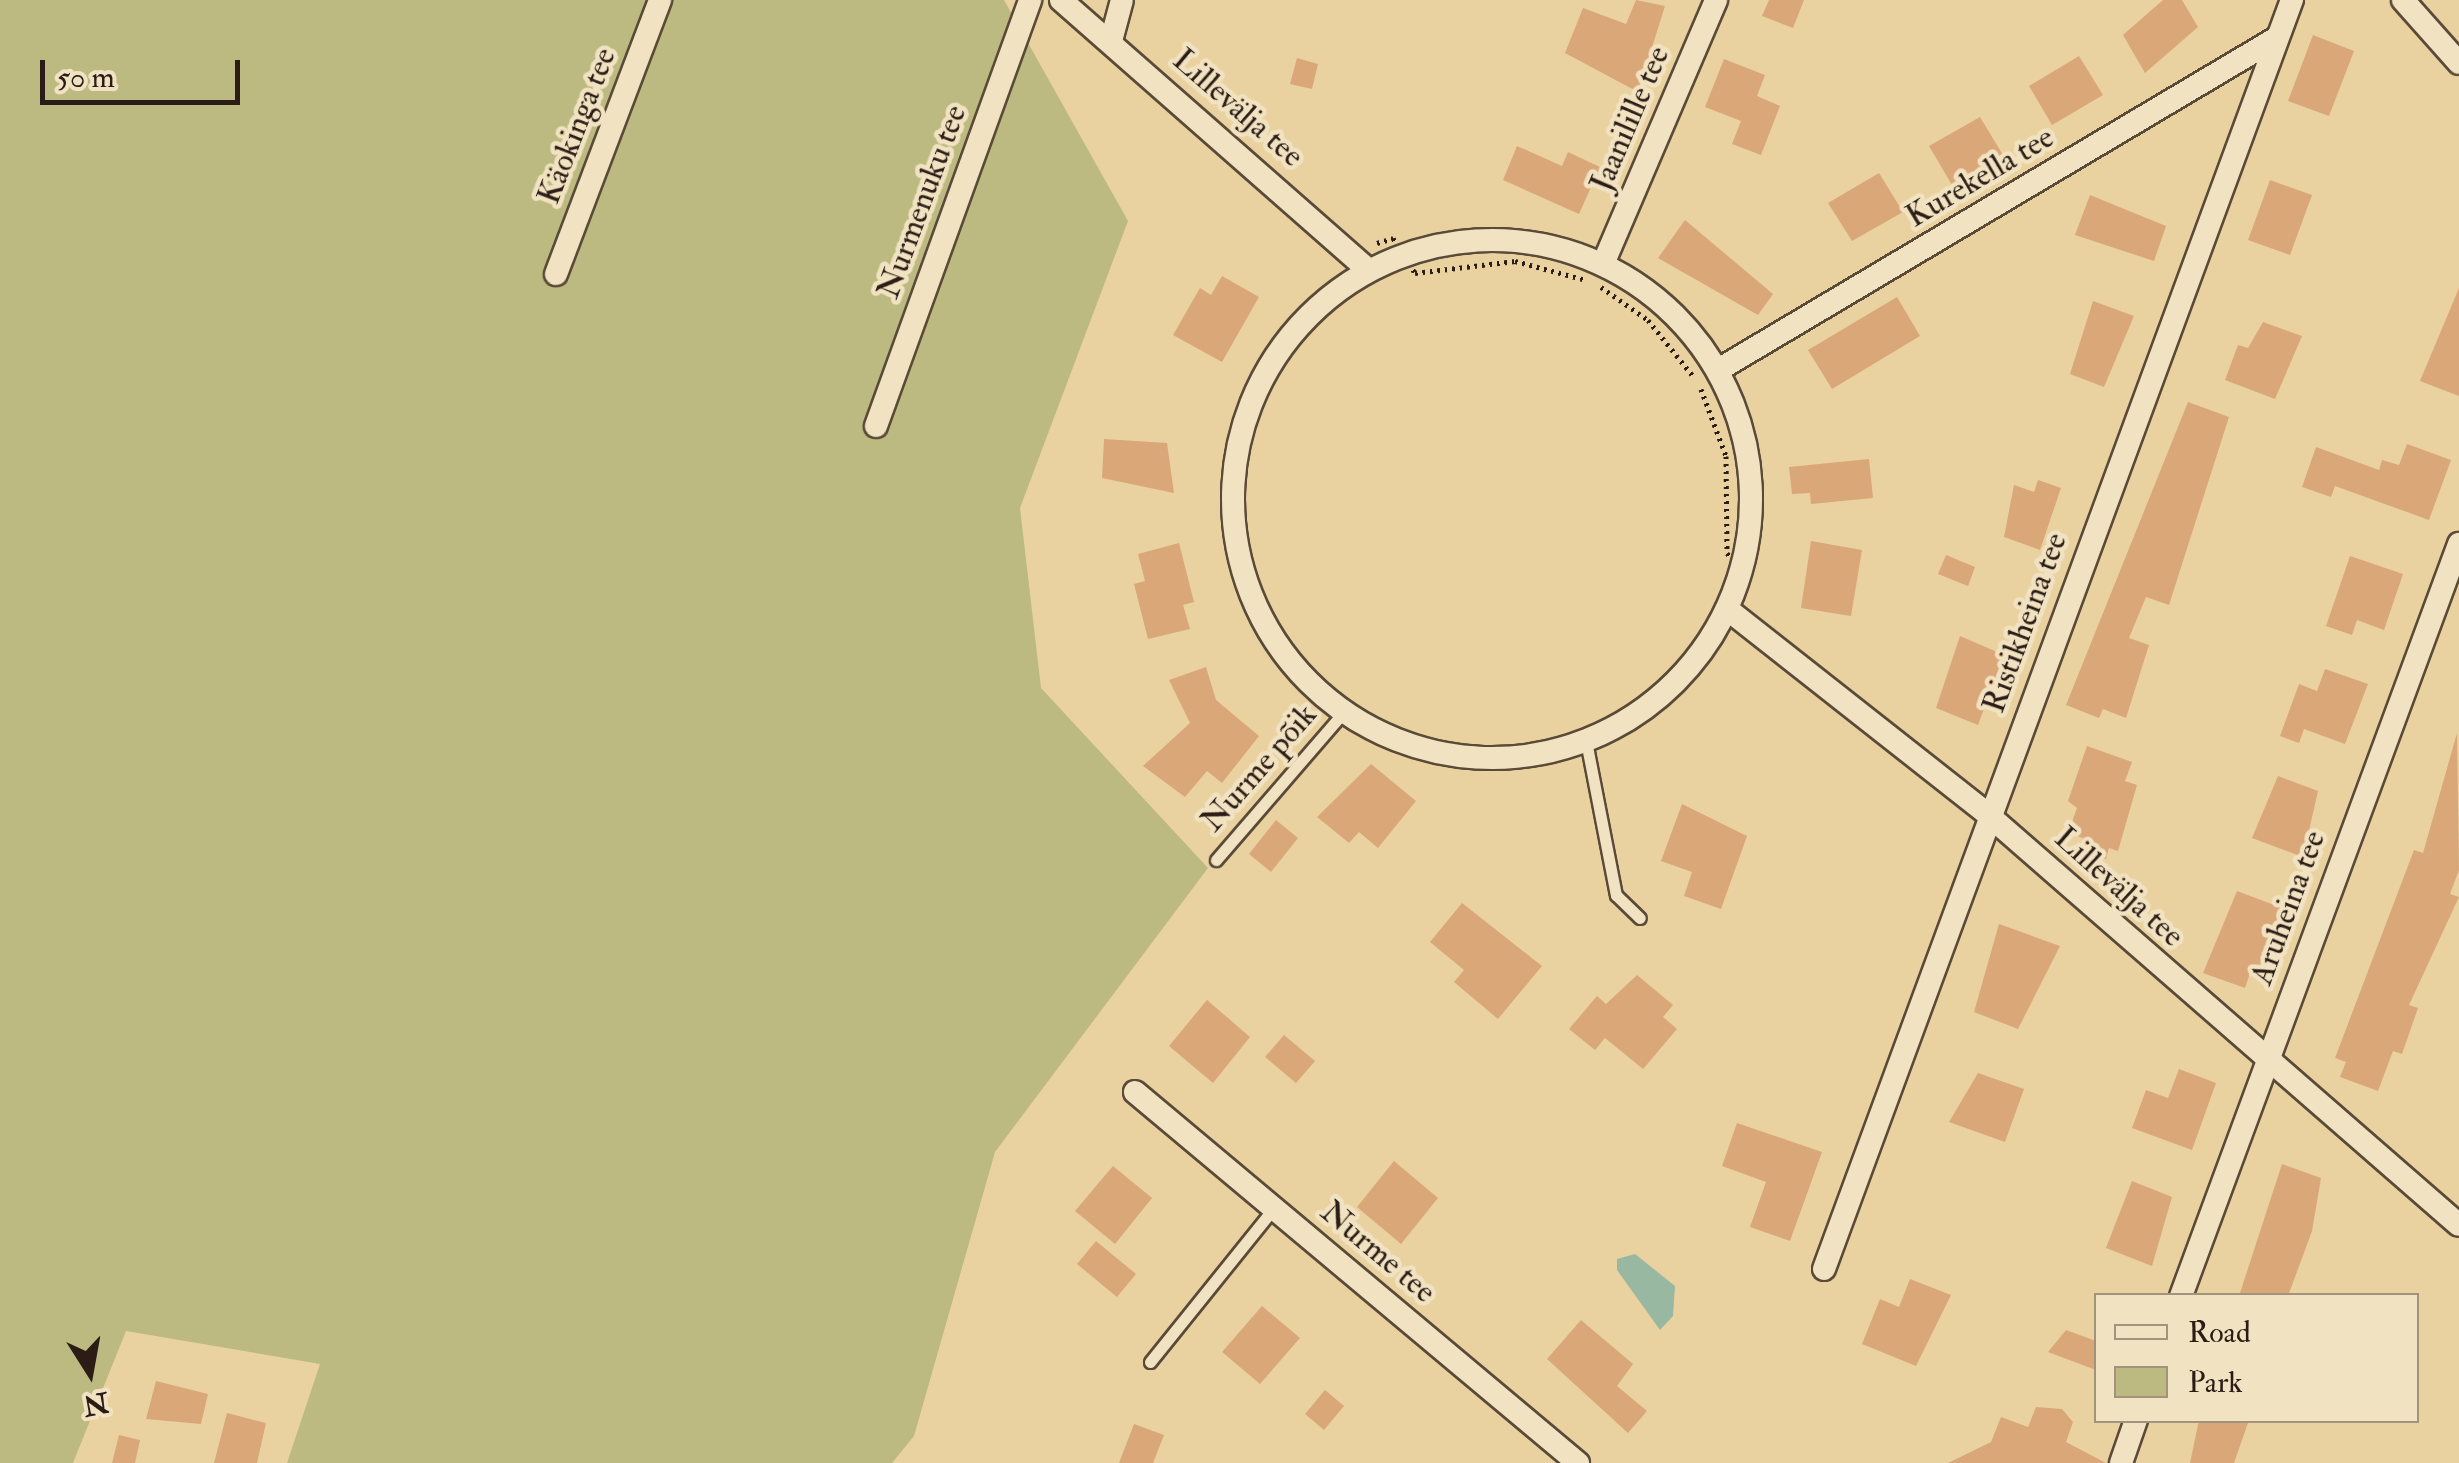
<!DOCTYPE html>
<html>
<head>
<meta charset="utf-8">
<style>
	body { margin:0 }
	#map { position:relative; width:2459px; height:1463px; overflow:hidden; background:#e9d2a0; font-family:"IM FELL Double Pica",serif }
	div>[style] { position:absolute }
	.green>* { inset:0; background:#bcba80 }
	.water>* { inset:0; background:#98b8a1 }
	.building>* { inset:0; background:#daa779 }
	.path>* { height:5px; margin-top:-2.5px; transform-origin:0; background:repeating-linear-gradient(90deg,#2b1d16 0 2.5px,transparent 0 7.5px) }
	.roads { filter:drop-shadow(2px 0 #5a4a38) drop-shadow(-2px 0 #5a4a38) drop-shadow(0 2px #5a4a38) drop-shadow(0 -2px #5a4a38) }
	.lane>* { height:11px; margin:-5.5px; padding:0 5.5px; transform-origin:5.5px; border-radius:5.5px; background:#f1e2c1 }
	.street>* { height:22px; margin:-11px; padding:0 11px; transform-origin:11px; border-radius:11px; background:#f1e2c1 }
	.street>.ring { margin:-11px; padding:0; box-sizing:content-box; background:none; border:22px solid #f1e2c1; border-radius:50% }
	span { translate:-50% -50%; white-space:nowrap; text-align:center; line-height:1.15; -webkit-text-stroke:9px #f1e2c1; paint-order:stroke }
	.street-label { font-size:32px; color:#2b1d16 }
	.legend { position:absolute; left:2094px; top:1293px; width:325px; height:130px; box-sizing:border-box; background:#f1e2c1; border:2px solid #a2937d; margin:0; padding:12px 18px; list-style:none; font-size:30px; color:#2b1d16 }
	.legend li { display:flex; align-items:center; gap:20px; height:50px }
	.legend b { width:50px; border:2px solid #a2937d }
	.north { position:absolute; left:40px; top:1323px; width:100px; height:100px; -webkit-text-stroke:8px #f1e2c1; paint-order:stroke; rotate:169deg; font-size:28px; font-weight:700; line-height:40px; text-align:center; color:#2b1d16 }
	.north::after { content:''; display:block; margin:auto; width:35px; height:45px; background:#2b1d16; clip-path:polygon(50% 0,100% 100%,50% 72%,0 100%) }
	.scale { position:absolute; left:40px; top:60px; width:200px; height:45px; box-sizing:border-box; border:5px solid #2b1d16; border-top:0; padding-left:12px; font-size:30px; line-height:35px; white-space:nowrap; color:#2b1d16; -webkit-text-stroke:8px #f1e2c1; paint-order:stroke }
</style>
</head>
<body>
<div id="map">
	<div class="green">
		<div style="clip-path:polygon(0 0,1004px 0,1128px 221px,1020px 508px,1041px 688px,1208px 868px,995px 1152px,914px 1436px,892px 1463px,287px 1463px,320px 1364px,126px 1331px,73px 1463px,0 1463px)"></div>
	</div>
	<div class="water">
		<div style="clip-path:polygon(1635px 1254px,1675px 1286px,1673px 1316px,1660px 1330px,1617px 1270px,1617px 1259px)"></div>
	</div>
	<div class="building">
		<div style="clip-path:polygon(1636px 0,1665px 6px,1638px 92px,1565px 53px,1583px 8px,1626px 24px)"></div>
		<div style="clip-path:polygon(1769px 0,1804px 0,1793px 28px,1762px 16px)"></div>
		<div style="clip-path:polygon(2163px 0,2182px 0,2198px 27px,2145px 73px,2123px 35px)"></div>
		<div style="clip-path:polygon(2313px 35px,2354px 51px,2329px 116px,2288px 101px)"></div>
		<div style="clip-path:polygon(2079px 56px,2103px 95px,2052px 125px,2029px 86px)"></div>
		<div style="clip-path:polygon(1297px 58px,1318px 64px,1312px 89px,1290px 84px)"></div>
		<div style="clip-path:polygon(1724px 59px,1765px 75px,1757px 96px,1780px 106px,1761px 155px,1732px 144px,1741px 121px,1705px 107px)"></div>
		<div style="clip-path:polygon(1980px 117px,2003px 155px,1952px 185px,1929px 146px)"></div>
		<div style="clip-path:polygon(1517px 146px,1562px 166px,1568px 152px,1600px 167px,1579px 214px,1503px 180px)"></div>
		<div style="clip-path:polygon(1879px 173px,1903px 212px,1852px 241px,1828px 203px)"></div>
		<div style="clip-path:polygon(2270px 180px,2312px 195px,2290px 255px,2248px 240px)"></div>
		<div style="clip-path:polygon(2090px 195px,2166px 226px,2154px 261px,2075px 235px)"></div>
		<div style="clip-path:polygon(1685px 220px,1773px 294px,1758px 315px,1658px 258px)"></div>
		<div style="clip-path:polygon(1222px 276px,1259px 297px,1222px 362px,1173px 335px,1200px 288px,1211px 295px)"></div>
		<div style="clip-path:polygon(2459px 288px,2459px 396px,2420px 381px)"></div>
		<div style="clip-path:polygon(1897px 297px,1920px 336px,1832px 389px,1808px 350px)"></div>
		<div style="clip-path:polygon(2093px 301px,2134px 316px,2104px 387px,2070px 374px)"></div>
		<div style="clip-path:polygon(2263px 322px,2302px 336px,2275px 399px,2225px 380px,2238px 345px,2248px 348px)"></div>
		<div style="clip-path:polygon(2188px 402px,2229px 417px,2169px 605px,2146px 597px,2129px 638px,2149px 645px,2126px 718px,2103px 709px,2099px 718px,2066px 705px)"></div>
		<div style="clip-path:polygon(1104px 439px,1167px 443px,1174px 493px,1102px 478px)"></div>
		<div style="clip-path:polygon(2407px 444px,2451px 460px,2429px 520px,2335px 486px,2331px 497px,2302px 487px,2316px 447px,2379px 470px,2382px 460px,2399px 465px)"></div>
		<div style="clip-path:polygon(1869px 459px,1873px 498px,1811px 504px,1810px 493px,1792px 494px,1789px 467px)"></div>
		<div style="clip-path:polygon(2038px 480px,2061px 488px,2040px 550px,2004px 537px,2014px 485px,2034px 492px)"></div>
		<div style="clip-path:polygon(1811px 541px,1862px 550px,1851px 616px,1801px 608px)"></div>
		<div style="clip-path:polygon(1179px 543px,1194px 602px,1183px 605px,1190px 629px,1148px 639px,1134px 584px,1145px 581px,1138px 554px)"></div>
		<div style="clip-path:polygon(1946px 555px,1975px 567px,1968px 586px,1938px 574px)"></div>
		<div style="clip-path:polygon(2350px 556px,2403px 574px,2384px 630px,2357px 620px,2352px 635px,2326px 626px)"></div>
		<div style="clip-path:polygon(1960px 636px,2004px 655px,1978px 725px,1936px 708px)"></div>
		<div style="clip-path:polygon(1206px 667px,1216px 700px,1259px 736px,1222px 783px,1207px 771px,1185px 797px,1143px 766px,1190px 723px,1169px 680px)"></div>
		<div style="clip-path:polygon(2325px 669px,2368px 684px,2345px 744px,2304px 729px,2299px 743px,2280px 736px,2299px 684px,2317px 691px)"></div>
		<div style="clip-path:polygon(2457px 733px,2459px 870px,2450px 894px,2459px 897px,2409px 1005px,2418px 1008px,2402px 1054px,2393px 1051px,2378px 1091px,2340px 1077px,2346px 1062px,2335px 1058px,2414px 850px,2423px 853px)"></div>
		<div style="clip-path:polygon(2087px 746px,2132px 762px,2125px 781px,2137px 785px,2118px 851px,2109px 848px,2106px 859px,2079px 850px,2083px 838px,2068px 833px,2077px 808px,2068px 801px)"></div>
		<div style="clip-path:polygon(1371px 764px,1416px 801px,1378px 848px,1359px 832px,1349px 843px,1317px 817px)"></div>
		<div style="clip-path:polygon(2278px 776px,2318px 791px,2303px 857px,2252px 838px)"></div>
		<div style="clip-path:polygon(1682px 804px,1747px 836px,1721px 909px,1684px 896px,1692px 872px,1661px 861px)"></div>
		<div style="clip-path:polygon(1276px 820px,1298px 838px,1271px 872px,1249px 854px)"></div>
		<div style="clip-path:polygon(2237px 891px,2285px 909px,2260px 977px,2250px 973px,2245px 988px,2203px 973px)"></div>
		<div style="clip-path:polygon(1462px 903px,1542px 966px,1498px 1019px,1454px 982px,1464px 970px,1430px 942px)"></div>
		<div style="clip-path:polygon(1999px 924px,2060px 946px,2018px 1029px,1974px 1012px)"></div>
		<div style="clip-path:polygon(1637px 975px,1673px 1005px,1663px 1017px,1677px 1029px,1643px 1069px,1605px 1038px,1595px 1050px,1569px 1029px,1597px 996px,1606px 1004px)"></div>
		<div style="clip-path:polygon(1207px 1000px,1250px 1037px,1213px 1083px,1169px 1046px)"></div>
		<div style="clip-path:polygon(1284px 1035px,1315px 1061px,1296px 1083px,1265px 1057px)"></div>
		<div style="clip-path:polygon(2179px 1069px,2216px 1083px,2192px 1150px,2132px 1128px,2146px 1090px,2168px 1098px)"></div>
		<div style="clip-path:polygon(1978px 1073px,2024px 1089px,2005px 1142px,1949px 1122px)"></div>
		<div style="clip-path:polygon(1737px 1123px,1822px 1152px,1790px 1241px,1750px 1227px,1766px 1182px,1722px 1166px)"></div>
		<div style="clip-path:polygon(1394px 1161px,1438px 1198px,1401px 1244px,1357px 1207px)"></div>
		<div style="clip-path:polygon(2282px 1164px,2321px 1178px,2312px 1231px,2288px 1296px,2239px 1296px)"></div>
		<div style="clip-path:polygon(1113px 1166px,1152px 1198px,1115px 1244px,1075px 1211px)"></div>
		<div style="clip-path:polygon(2132px 1181px,2172px 1197px,2152px 1266px,2106px 1248px)"></div>
		<div style="clip-path:polygon(1096px 1241px,1136px 1274px,1117px 1297px,1077px 1264px)"></div>
		<div style="clip-path:polygon(1910px 1279px,1951px 1295px,1916px 1366px,1862px 1344px,1880px 1299px,1899px 1307px)"></div>
		<div style="clip-path:polygon(1262px 1306px,1300px 1338px,1260px 1384px,1222px 1352px)"></div>
		<div style="clip-path:polygon(1581px 1320px,1633px 1364px,1617px 1386px,1647px 1411px,1628px 1433px,1547px 1359px)"></div>
		<div style="clip-path:polygon(2066px 1330px,2096px 1341px,2096px 1370px,2048px 1352px)"></div>
		<div style="clip-path:polygon(156px 1381px,208px 1394px,201px 1424px,146px 1419px)"></div>
		<div style="clip-path:polygon(1325px 1390px,1344px 1406px,1324px 1430px,1305px 1414px)"></div>
		<div style="clip-path:polygon(2036px 1407px,2062px 1409px,2073px 1422px,2066px 1442px,2106px 1463px,1948px 1463px,1991px 1442px,2001px 1417px,2028px 1427px)"></div>
		<div style="clip-path:polygon(227px 1413px,266px 1423px,257px 1463px,214px 1463px)"></div>
		<div style="clip-path:polygon(2199px 1420px,2249px 1420px,2234px 1463px,2190px 1463px)"></div>
		<div style="clip-path:polygon(1134px 1424px,1164px 1435px,1153px 1463px,1119px 1463px)"></div>
		<div style="clip-path:polygon(119px 1435px,140px 1440px,135px 1463px,112px 1463px)"></div>
	</div>
	<div class="path">
		<div style="left:1377px;top:243px;width:17px;rotate:-17deg"></div>
		<div style="left:1393px;top:238px;width:41px;rotate:57.8deg"></div>
		<div style="left:1415px;top:273px;width:101px;rotate:-6.8deg"></div>
		<div style="left:1515px;top:261px;width:73px;rotate:15deg"></div>
		<div style="left:1601px;top:287px;width:57px;rotate:35.1deg"></div>
		<div style="left:1648px;top:320px;width:72px;rotate:51.2deg"></div>
		<div style="left:1701px;top:389px;width:72px;rotate:69.5deg"></div>
		<div style="left:1726px;top:456px;width:97px;rotate:89.4deg"></div>
		<div style="left:1727px;top:553px;width:23px;rotate:50deg"></div>
	</div>
	<div class="roads">
		<div class="lane">
			<div style="left:1586px;top:741px;width:157px;rotate:79deg"></div>
			<div style="left:1616px;top:895px;width:33px;rotate:44deg"></div>
			<div style="left:1216px;top:860px;width:194px;rotate:-49.2deg"></div>
			<div style="left:1150px;top:1362px;width:198px;rotate:-51.2deg"></div>
		</div>
		<div class="street">
			<div style="left:1061px;top:0;width:407px;rotate:41.3deg"></div>
			<div style="left:2403px;top:0;width:84px;rotate:48.4deg"></div>
			<div style="left:1111px;top:41px;width:42px;rotate:-75deg"></div>
			<div class="ring" style="left:1233px;top:240px;width:496px;height:496px"></div>
			<div style="left:1603px;top:264px;width:287px;rotate:-66.8deg"></div>
			<div style="left:556px;top:274px;width:293px;rotate:-69.2deg"></div>
			<div style="left:1718px;top:370px;width:648px;rotate:-30.72deg"></div>
			<div style="left:876px;top:426px;width:453px;rotate:-70.1deg"></div>
			<div style="left:1727px;top:609px;width:330px;rotate:38.2deg"></div>
			<div style="left:1986px;top:813px;width:627px;rotate:41.06deg"></div>
			<div style="left:1135px;top:1092px;width:578px;rotate:39.95deg"></div>
			<div style="left:1824px;top:1269px;width:1353px;rotate:-69.76deg"></div>
			<div style="left:2181px;top:1296px;width:802px;rotate:-69.71deg"></div>
			<div style="left:2121px;top:1463px;width:46px;rotate:-70.8deg"></div>
		</div>
	</div>
	<div class="street-label">
		<span style="left:1238px;top:108px;rotate:41deg">Lillevälja tee</span>
		<span style="left:1630px;top:119px;rotate:-67deg">Jaanilille tee</span>
		<span style="left:577px;top:126px;rotate:-69deg">Käokinga tee</span>
		<span style="left:1980px;top:177px;rotate:-31deg">Kurekella tee</span>
		<span style="left:922px;top:202px;rotate:-70deg">Nurmenuku tee</span>
		<span style="left:2025px;top:623px;rotate:-70deg">Ristikheina tee</span>
		<span style="left:1259px;top:768px;rotate:-49deg">Nurme põik</span>
		<span style="left:2119px;top:887px;rotate:42deg">Lillevälja tee</span>
		<span style="left:2288px;top:908px;rotate:-70deg">Aruheina tee</span>
		<span style="left:1378px;top:1252px;rotate:40deg">Nurme tee</span>
	</div>
	<ul class="legend">
	<li><b style="height:12px;background:#f1e2c1"></b>Road</li>
	<li><b style="height:28px;background:#bcba80"></b>Park</li>
	</ul>
	<div class="north">N</div>
	<div class="scale">50 m</div>
</div>
</body>
</html>
